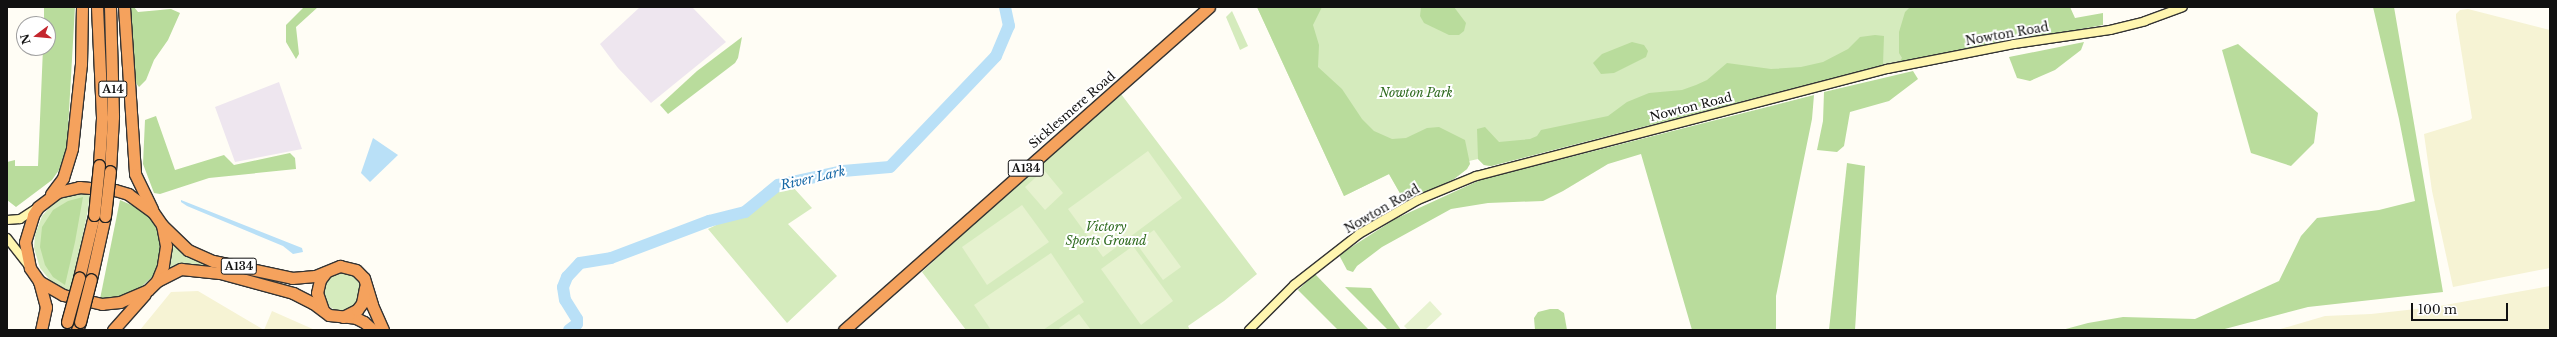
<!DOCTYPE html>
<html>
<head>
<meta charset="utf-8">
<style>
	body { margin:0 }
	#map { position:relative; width:2557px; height:337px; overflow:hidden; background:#fffdf5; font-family:"Libre Baskerville",serif }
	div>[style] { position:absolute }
	.industrial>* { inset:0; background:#eee6ef }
	.farmland>* { inset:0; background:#f6f3d4 }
	.green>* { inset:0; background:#d5ebbd }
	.round { border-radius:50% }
	.forest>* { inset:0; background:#b9dc9c }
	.pitch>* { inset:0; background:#e6f2cf }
	.water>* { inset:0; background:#b9e0f7 }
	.river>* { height:12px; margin:-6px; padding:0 6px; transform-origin:6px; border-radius:6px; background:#b9e0f7 }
	.roads { filter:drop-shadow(1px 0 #333) drop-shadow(-1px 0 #333) drop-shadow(0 1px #333) drop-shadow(0 -1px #333) }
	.secondary>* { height:8px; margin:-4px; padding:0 4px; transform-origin:4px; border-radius:4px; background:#fff6b0 }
	.highway>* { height:11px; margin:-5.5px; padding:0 5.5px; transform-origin:5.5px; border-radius:5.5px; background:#f5a25d }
	.bridges { filter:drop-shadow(1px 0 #222) drop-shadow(-1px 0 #222) drop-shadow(0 1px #222) drop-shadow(0 -1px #222) }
	.highway-bridge>* { height:11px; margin:-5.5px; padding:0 5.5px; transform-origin:5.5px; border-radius:5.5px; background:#f5a25d }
	span { translate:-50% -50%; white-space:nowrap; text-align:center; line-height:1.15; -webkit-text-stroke:4px #fff; paint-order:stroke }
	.shield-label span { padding:1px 3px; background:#fff; border:1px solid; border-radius:3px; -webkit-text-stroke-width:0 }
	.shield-label { font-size:11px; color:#111; font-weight:700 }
	.street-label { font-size:12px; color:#111 }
	.park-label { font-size:12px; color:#2f6b1f; font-style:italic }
	.water-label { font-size:13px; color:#1768a6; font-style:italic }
	.frame { position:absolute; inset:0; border:8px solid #111; pointer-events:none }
	.north { position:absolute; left:16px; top:16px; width:40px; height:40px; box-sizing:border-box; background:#fff; border:1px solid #a0a0a0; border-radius:50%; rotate:254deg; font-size:11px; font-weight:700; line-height:16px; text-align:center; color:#111 }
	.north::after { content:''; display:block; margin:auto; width:14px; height:18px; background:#c4262e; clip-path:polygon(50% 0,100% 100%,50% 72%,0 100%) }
	.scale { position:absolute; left:2411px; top:303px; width:97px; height:18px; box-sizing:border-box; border:2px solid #111; border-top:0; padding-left:5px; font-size:12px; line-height:14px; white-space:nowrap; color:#111; -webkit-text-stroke:3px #fff; paint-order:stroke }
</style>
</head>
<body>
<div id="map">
	<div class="industrial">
		<div style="clip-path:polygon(640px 7px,692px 7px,726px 42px,651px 103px,618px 68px,600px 44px)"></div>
		<div style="clip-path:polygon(279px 82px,302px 149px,235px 162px,215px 107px)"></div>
	</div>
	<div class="farmland">
		<div style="clip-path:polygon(2468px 9px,2550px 30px,2550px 268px,2453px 287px,2432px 191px,2424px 134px,2470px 120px,2472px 118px,2456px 18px,2456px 14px,2460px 10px)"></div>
		<div style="clip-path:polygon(2550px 286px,2550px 330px,2277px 330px,2325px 316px,2371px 314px,2434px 307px)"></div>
		<div style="clip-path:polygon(198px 291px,264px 330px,272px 311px,315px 330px,140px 330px,171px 292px)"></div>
	</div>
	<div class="green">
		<div style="clip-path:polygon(1257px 7px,2070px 7px,2078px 31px,1883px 65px,1491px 166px,1484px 165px,1478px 159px,1469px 161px,1467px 169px,1454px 179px,1405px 202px,1389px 174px,1344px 196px)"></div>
		<div style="clip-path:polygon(1232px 11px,1248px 46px,1240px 50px,1226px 17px)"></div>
		<div style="clip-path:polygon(1121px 94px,1257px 274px,1224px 301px,1188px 326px,1190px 330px,966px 330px,922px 272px,1015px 185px)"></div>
		<div style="clip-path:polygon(792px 186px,812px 208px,788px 224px,837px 276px,787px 323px,708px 229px,751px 208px,770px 195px)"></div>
		<div style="clip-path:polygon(83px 192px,90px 192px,88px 210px,71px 293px,53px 284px,40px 268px,34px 248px,35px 235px,42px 216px,52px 205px,63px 197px)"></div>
		<div style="clip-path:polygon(170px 240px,193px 257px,215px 267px,165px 271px)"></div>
		<div class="round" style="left:323px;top:273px;width:38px;height:38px"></div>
	</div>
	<div class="forest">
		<div style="clip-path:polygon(44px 7px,75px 7px,67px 146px,59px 170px,52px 180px,16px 207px,7px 200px,7px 162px,15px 160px,15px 166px,38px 166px,43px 48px,48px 48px,48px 24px,44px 24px)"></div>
		<div style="clip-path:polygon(127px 7px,134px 7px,138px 12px,171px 9px,180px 13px,168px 40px,154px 60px,146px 80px,139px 87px,136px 83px)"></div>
		<div style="clip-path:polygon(304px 7px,318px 7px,296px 27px,299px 54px,296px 59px,286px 42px,286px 25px)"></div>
		<div style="clip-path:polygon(1257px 7px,1322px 7px,1313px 25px,1319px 45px,1318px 67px,1342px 89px,1362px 119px,1374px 131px,1392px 139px,1406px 138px,1427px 128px,1439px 127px,1465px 140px,1470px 164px,1467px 169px,1454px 179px,1405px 202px,1389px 174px,1344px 196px)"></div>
		<div style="clip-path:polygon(1421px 7px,1454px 7px,1466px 23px,1464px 31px,1459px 35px,1449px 35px,1424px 23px,1420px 16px)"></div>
		<div style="clip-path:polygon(1910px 7px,2070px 7px,2075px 18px,2103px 13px,2103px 25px,1899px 62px,1902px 58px,1899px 53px,1899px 32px,1905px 12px)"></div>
		<div style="clip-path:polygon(2373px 7px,2394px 7px,2443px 292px,2308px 307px,2221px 330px,2062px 330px,2088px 323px,2123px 317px,2195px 319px,2279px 281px,2301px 236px,2317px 218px,2379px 210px,2415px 201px,2399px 119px)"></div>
		<div style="clip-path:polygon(1875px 35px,1884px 36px,1883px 65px,1491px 166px,1484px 165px,1478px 159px,1477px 129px,1485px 127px,1499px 142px,1530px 139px,1537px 136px,1541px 130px,1608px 116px,1627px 102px,1649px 93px,1682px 90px,1696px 85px,1707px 80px,1727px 63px,1771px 69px,1801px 67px,1823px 62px,1848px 49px,1860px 37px)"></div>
		<div style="clip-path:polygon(742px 37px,738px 58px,735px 63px,668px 114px,660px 105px,697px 71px)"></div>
		<div style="clip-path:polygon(1632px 42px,1644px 45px,1648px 51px,1646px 57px,1614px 73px,1601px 74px,1593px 63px,1602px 54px)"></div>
		<div style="clip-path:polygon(2084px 42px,2081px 50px,2055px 70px,2030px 81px,2017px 78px,2009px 57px)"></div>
		<div style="clip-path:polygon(2238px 44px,2318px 113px,2314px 143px,2291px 166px,2251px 153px,2222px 50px)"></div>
		<div style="clip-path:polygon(1913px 71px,1918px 79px,1889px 101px,1850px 112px,1844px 146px,1837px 152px,1817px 150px,1823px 121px,1824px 92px)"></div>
		<div style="clip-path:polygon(1814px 95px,1812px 119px,1776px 296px,1776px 330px,1692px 330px,1641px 154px,1608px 164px,1563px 191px,1543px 201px,1488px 203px,1451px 209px,1382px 247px,1357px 266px,1353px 272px,1347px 270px,1339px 255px,1395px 219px,1480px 180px)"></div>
		<div style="clip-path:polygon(156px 116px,175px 170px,224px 155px,234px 165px,290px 153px,295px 158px,296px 169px,209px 178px,160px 194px,154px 193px,143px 164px,145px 120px)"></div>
		<div style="clip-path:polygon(1847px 163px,1865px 166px,1855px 330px,1829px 330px)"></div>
		<div style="clip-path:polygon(83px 197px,75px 242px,65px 285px,53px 277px,45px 265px,40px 247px,42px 227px,53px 210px,68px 201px)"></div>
		<div style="clip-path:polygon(120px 200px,145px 211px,154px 220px,160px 233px,161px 257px,154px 275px,138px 290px,117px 297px,100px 299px)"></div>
		<div style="clip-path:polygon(1315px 274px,1369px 330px,1338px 330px,1298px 290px)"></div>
		<div style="clip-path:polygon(1345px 287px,1371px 288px,1401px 330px,1388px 330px)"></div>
		<div style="clip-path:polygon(1550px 309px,1558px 309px,1564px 313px,1567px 330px,1535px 330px,1534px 318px,1538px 312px)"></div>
	</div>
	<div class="pitch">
		<div style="clip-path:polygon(1148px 151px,1182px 198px,1103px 257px,1068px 209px)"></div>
		<div style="clip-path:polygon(1044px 170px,1063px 193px,1045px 210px,1025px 187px)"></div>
		<div style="clip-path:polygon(1022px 205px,1049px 242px,987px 285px,962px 247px)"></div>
		<div style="clip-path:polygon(1154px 230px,1181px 267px,1163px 280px,1136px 243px)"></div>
		<div style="clip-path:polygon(1133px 246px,1173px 301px,1141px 325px,1101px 269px)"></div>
		<div style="clip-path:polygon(1051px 253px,1084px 302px,1043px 330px,991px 330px,974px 305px)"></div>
		<div style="clip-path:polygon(1430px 301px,1442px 314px,1425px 330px,1408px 330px,1404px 326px)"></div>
		<div style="clip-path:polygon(1079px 314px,1091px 330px,1061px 330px,1059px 328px)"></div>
	</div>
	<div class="water">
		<div style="clip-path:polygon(373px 138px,398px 155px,370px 182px,361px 173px)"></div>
		<div style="clip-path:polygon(181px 200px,302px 248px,303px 252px,293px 254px,283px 246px,187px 206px,181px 202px)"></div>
	</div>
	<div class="river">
		<div style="left:569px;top:330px;width:10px;rotate:-37deg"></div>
		<div style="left:577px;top:324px;width:5px;rotate:-90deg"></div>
		<div style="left:577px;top:319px;width:22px;rotate:-122deg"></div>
		<div style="left:565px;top:300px;width:13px;rotate:-99deg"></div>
		<div style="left:563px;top:287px;width:11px;rotate:-68deg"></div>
		<div style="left:567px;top:277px;width:19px;rotate:-47deg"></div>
		<div style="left:580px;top:263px;width:31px;rotate:-9deg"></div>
		<div style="left:611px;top:258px;width:105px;rotate:-20.7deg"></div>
		<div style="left:709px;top:221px;width:37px;rotate:-14deg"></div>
		<div style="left:745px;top:212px;width:43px;rotate:-39.3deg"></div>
		<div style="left:778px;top:185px;width:66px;rotate:-12.2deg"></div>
		<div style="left:843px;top:171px;width:47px;rotate:-4.9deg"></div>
		<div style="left:890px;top:167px;width:153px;rotate:-46.3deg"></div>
		<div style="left:996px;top:56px;width:33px;rotate:-67deg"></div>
		<div style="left:1009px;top:26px;width:19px;rotate:-102deg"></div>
	</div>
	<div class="roads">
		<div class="secondary">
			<div style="left:7px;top:220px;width:13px;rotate:-4deg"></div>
			<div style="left:20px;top:219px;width:20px;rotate:-33deg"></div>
			<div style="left:7px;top:238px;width:36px;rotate:52deg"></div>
			<div style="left:1249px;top:330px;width:64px;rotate:-45deg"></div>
			<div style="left:1294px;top:285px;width:83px;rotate:-38.1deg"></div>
			<div style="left:1359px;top:234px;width:68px;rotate:-30deg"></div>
			<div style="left:1418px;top:200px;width:63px;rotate:-22.5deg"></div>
			<div style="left:1476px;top:176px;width:425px;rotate:-14.6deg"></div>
			<div style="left:1887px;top:69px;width:129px;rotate:-11.1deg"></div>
			<div style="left:2014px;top:44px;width:97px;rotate:-8.3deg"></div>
			<div style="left:2110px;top:30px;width:36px;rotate:-14deg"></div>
			<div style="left:2145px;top:21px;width:40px;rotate:-20.2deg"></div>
		</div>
		<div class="highway">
			<div style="left:97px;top:7px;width:111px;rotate:87.4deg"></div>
			<div style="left:102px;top:118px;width:47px;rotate:93.7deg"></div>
			<div style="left:110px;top:7px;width:110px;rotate:88.4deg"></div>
			<div style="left:113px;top:117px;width:54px;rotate:93.2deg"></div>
			<div style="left:124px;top:7px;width:167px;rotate:86.2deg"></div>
			<div style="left:135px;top:174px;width:39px;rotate:64deg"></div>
			<div style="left:79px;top:187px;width:36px;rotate:5deg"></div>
			<div style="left:115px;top:190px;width:14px;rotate:17deg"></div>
			<div style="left:128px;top:194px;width:31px;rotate:36deg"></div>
			<div style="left:153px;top:212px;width:16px;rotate:55deg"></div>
			<div style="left:162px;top:225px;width:21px;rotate:79deg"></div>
			<div style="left:166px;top:246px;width:20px;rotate:99deg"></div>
			<div style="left:163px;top:266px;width:16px;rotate:112deg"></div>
			<div style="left:157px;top:281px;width:13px;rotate:135deg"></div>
			<div style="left:148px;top:290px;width:30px;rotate:157deg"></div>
			<div style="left:120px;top:302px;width:18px;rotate:174deg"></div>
			<div style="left:102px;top:304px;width:40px;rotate:-167deg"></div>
			<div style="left:63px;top:295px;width:28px;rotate:-150deg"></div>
			<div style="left:39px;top:281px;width:16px;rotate:-125deg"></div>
			<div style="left:30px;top:268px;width:26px;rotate:-101deg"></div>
			<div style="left:25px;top:242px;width:28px;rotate:-73deg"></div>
			<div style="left:33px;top:215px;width:9px;rotate:-58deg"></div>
			<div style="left:38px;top:207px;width:25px;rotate:-37deg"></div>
			<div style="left:58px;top:192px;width:22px;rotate:-13deg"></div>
			<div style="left:51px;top:194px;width:20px;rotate:-53deg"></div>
			<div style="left:63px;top:178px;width:31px;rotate:-73deg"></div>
			<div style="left:72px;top:148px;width:84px;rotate:-83.9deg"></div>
			<div style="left:81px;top:64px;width:57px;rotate:-89deg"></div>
			<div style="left:162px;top:225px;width:36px;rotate:44deg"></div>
			<div style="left:188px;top:250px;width:27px;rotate:24deg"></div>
			<div style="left:213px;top:261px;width:81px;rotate:12.1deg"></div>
			<div style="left:292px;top:278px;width:23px;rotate:-5deg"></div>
			<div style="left:315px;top:276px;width:27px;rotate:-22deg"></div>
			<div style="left:340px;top:266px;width:16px;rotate:14deg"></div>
			<div style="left:356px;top:270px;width:11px;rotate:45deg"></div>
			<div style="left:364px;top:278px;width:28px;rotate:73deg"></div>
			<div style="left:372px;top:305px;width:27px;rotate:66deg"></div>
			<div style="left:79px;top:278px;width:65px;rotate:-76.6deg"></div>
			<div style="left:91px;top:279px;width:65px;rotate:-77.5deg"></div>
			<div style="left:39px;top:281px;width:27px;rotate:75deg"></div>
			<div style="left:46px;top:307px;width:24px;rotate:102deg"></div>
			<div style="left:157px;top:281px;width:27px;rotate:-27deg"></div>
			<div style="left:181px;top:269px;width:39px;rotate:6deg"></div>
			<div style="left:220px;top:273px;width:76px;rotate:15.3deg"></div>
			<div style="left:293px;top:293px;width:22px;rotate:27deg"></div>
			<div style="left:313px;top:303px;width:20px;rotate:37deg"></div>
			<div style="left:329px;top:315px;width:27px;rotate:6deg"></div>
			<div style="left:356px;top:318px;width:9px;rotate:27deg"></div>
			<div style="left:364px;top:322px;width:12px;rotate:42deg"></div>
			<div style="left:323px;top:310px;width:18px;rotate:-109deg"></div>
			<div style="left:317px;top:293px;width:13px;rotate:-77deg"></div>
			<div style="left:320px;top:280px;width:10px;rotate:-53deg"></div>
			<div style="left:343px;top:317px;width:16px;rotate:-27deg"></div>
			<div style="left:357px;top:310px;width:9px;rotate:-54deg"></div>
			<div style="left:362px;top:303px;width:16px;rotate:-79deg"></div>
			<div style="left:77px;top:330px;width:9px;rotate:-69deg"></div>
			<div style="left:113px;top:330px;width:48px;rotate:-48.4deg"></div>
			<div style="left:844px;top:330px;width:487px;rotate:-41.5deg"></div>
		</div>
	</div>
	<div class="bridges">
		<div class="highway-bridge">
			<div style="left:94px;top:215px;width:50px;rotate:-84.3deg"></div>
			<div style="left:105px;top:216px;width:45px;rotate:-83.7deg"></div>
			<div style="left:67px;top:322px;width:46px;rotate:-74.7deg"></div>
			<div style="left:80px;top:322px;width:44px;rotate:-75.7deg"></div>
		</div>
	</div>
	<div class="shield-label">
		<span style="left:113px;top:89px">A14</span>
		<span style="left:1026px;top:168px">A134</span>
		<span style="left:239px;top:266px">A134</span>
	</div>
	<div class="street-label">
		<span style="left:2007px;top:34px;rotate:-10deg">Nowton Road</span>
		<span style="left:1691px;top:107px;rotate:-14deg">Nowton Road</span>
		<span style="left:1072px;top:110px;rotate:-41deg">Sicklesmere Road</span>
		<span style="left:1382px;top:209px;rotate:-30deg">Nowton Road</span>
	</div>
	<div class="park-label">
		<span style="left:1416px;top:93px">Nowton Park</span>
		<span style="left:1106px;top:234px">Victory<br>Sports Ground</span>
	</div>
	<div class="water-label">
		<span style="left:813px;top:179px;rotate:-13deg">River Lark</span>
	</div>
	<div class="frame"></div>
	<div class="north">N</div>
	<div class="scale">100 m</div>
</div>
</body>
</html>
